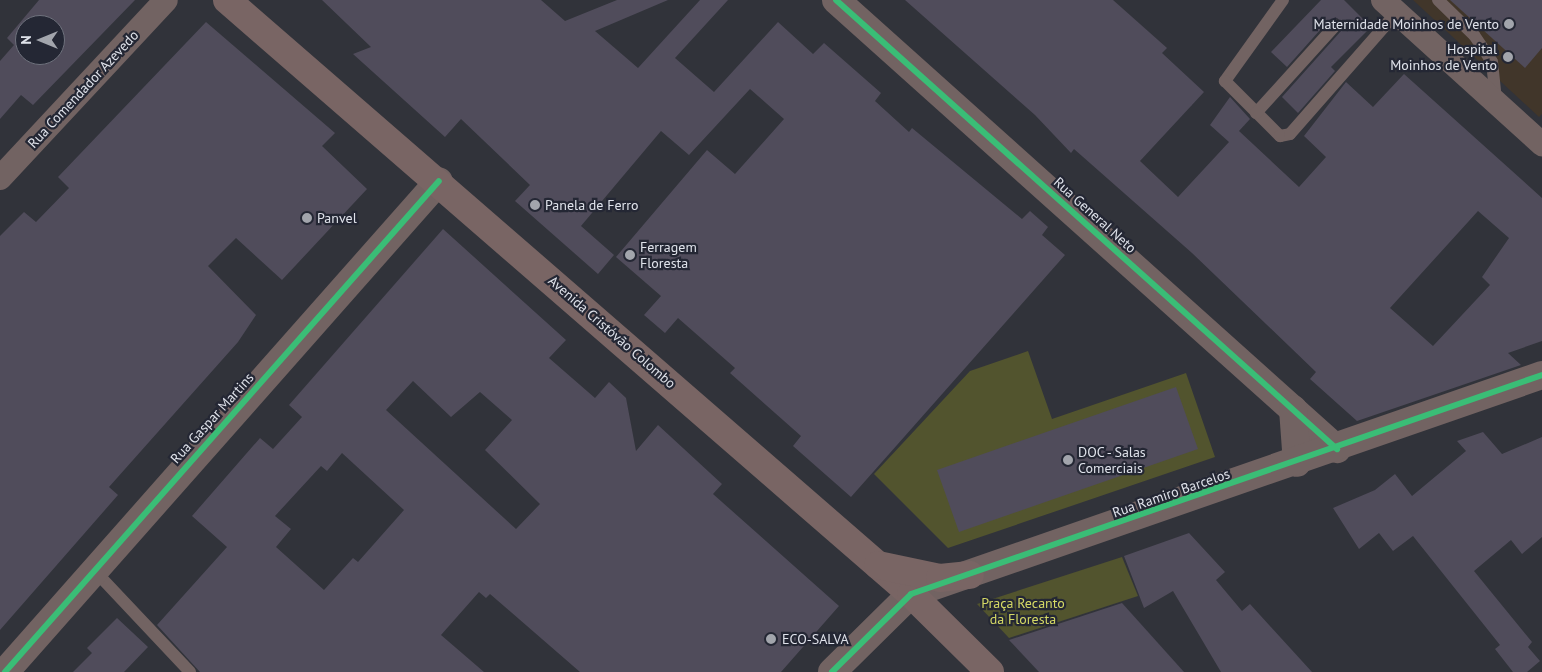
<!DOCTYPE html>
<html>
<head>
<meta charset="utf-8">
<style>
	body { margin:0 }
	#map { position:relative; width:1542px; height:672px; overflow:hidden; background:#31333a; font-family:"PT Sans",sans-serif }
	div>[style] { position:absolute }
	.medical>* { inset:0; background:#41362a }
	.green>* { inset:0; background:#52542e }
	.building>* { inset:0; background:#504c5b }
	.service>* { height:12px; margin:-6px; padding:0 6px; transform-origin:6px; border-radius:6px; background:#726362 }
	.minor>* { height:24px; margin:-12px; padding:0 12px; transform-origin:12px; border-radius:12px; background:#726362 }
	.tertiary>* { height:28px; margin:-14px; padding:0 14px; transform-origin:14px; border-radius:14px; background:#726362 }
	.secondary>* { height:28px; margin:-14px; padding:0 14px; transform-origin:14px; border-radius:14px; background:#796564 }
	.cycleway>* { height:6px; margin:-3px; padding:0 3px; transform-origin:3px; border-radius:3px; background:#3abd76 }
	.dots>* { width:14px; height:14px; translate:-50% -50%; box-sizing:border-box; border:2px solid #242734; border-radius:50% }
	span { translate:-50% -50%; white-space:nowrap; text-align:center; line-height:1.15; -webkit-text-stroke:4.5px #242734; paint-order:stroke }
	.poi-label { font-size:14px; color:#dfe2ea }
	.right { translate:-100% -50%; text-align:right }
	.left { translate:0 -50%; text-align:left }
	.street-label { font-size:14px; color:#dfe2ea }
	.park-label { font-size:14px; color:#d4d865 }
	.north { position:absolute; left:15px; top:15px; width:50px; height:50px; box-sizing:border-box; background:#242734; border:1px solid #6f727d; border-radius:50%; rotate:270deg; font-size:14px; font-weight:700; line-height:20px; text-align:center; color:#dfe2ea }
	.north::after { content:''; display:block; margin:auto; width:18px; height:22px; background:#a2a5ac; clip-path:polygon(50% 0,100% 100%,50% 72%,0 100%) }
</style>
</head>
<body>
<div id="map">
	<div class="medical">
		<div style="clip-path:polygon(1413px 0,1542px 0,1542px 114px,1539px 117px)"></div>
	</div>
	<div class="green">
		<div style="clip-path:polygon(1028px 351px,1052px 419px,1186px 373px,1215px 457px,948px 548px,874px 474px,970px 371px)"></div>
		<div style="clip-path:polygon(1122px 557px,1138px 596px,1009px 638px,977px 604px)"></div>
	</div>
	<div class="building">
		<div style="clip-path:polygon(evenodd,39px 0,135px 0,33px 105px,21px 95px,0 119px,0 61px,14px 45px,7px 38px,39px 0,25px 25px,55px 25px,55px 55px,25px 55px,25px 25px)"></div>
		<div style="clip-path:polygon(322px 0,541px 0,565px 21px,617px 0,668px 0,595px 31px,638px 68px,700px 0,728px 0,675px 58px,714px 92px,778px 22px,813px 54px,824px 43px,881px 93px,875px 101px,909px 132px,912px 128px,1022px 219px,1030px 211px,1048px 227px,1042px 235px,1065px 255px,851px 497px,793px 446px,801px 436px,730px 373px,735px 368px,678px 318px,665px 333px,644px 315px,661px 296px,616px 257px,707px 150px,735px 174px,784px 119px,750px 89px,689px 155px,661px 131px,581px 226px,614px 255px,598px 274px,515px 201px,530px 185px,461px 119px,445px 137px,353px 54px,371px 47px)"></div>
		<div style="clip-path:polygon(evenodd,905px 0,1113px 0,1167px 48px,1162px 53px,1204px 92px,1140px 161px,1178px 197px,1229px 142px,1210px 125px,1230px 97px,1250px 119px,1239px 131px,1299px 187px,1326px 157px,1304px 136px,1346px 82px,1373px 107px,1404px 74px,1542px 198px,1542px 341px,1508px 353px,1521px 365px,1357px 421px,1310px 379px,1316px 372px,1192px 253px,1074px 149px,1071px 153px,1035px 115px,905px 0,1478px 211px,1509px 238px,1482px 277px,1490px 285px,1433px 346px,1390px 308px,1478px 211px)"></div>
		<div style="clip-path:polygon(1321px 0,1344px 0,1371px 27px,1331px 67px,1335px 71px,1298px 113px,1282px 97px,1341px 31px,1343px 23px,1337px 18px,1329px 20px,1287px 67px,1271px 52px)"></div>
		<div style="clip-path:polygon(1450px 0,1542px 0,1542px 48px,1525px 68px)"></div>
		<div style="clip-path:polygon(206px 22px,335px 133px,322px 146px,367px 189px,282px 280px,236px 238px,208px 266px,256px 315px,238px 342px,109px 487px,118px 495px,0 630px,0 236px,24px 212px,36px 222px,69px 188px,58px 177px)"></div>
		<div style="clip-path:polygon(evenodd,443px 229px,566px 340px,549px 358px,595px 398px,609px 382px,626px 398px,636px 451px,658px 425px,722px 484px,713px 494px,839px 606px,781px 672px,580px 672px,490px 594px,486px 598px,479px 592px,441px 635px,484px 672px,200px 672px,157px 625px,227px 547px,192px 516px,260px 438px,273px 449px,302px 417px,289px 405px,443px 229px,413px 381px,451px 417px,480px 392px,512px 420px,485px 450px,540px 504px,516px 529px,386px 410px,413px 381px,443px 229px,342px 453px,404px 510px,358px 562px,353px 558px,324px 590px,276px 547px,291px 529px,275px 516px,321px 466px,327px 471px,342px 453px)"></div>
		<div style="clip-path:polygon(1176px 387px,1198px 449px,959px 532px,937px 470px)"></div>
		<div style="clip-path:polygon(1483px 432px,1502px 454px,1542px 437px,1542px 537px,1522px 554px,1511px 540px,1474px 571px,1532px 642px,1528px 647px,1540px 661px,1527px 672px,1513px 672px,1495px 649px,1500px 645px,1413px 536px,1393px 551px,1379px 533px,1359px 549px,1333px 508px,1375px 490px,1395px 474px,1412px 496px,1466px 451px,1457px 441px)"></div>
		<div style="clip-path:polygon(1189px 533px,1225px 572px,1216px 580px,1242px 611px,1250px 604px,1312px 672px,1221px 672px,1173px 591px,1144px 608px,1124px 556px)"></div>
		<div style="clip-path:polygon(1122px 603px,1184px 672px,1039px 672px,1009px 640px)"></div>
		<div style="clip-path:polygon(117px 618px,148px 647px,124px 672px,73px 672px,92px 653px,87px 648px)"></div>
	</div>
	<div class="service">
		<div style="left:1283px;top:0;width:100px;rotate:125.6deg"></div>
		<div style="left:1225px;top:81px;width:78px;rotate:45deg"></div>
		<div style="left:1280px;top:136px;width:10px;rotate:-11deg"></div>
		<div style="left:1290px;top:134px;width:162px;rotate:-48.7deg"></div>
		<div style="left:1438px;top:0;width:50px;rotate:44.2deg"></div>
		<div style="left:1474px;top:35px;width:32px;rotate:56deg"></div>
		<div style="left:1492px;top:62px;width:38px;rotate:84deg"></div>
		<div style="left:1256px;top:113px;width:118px;rotate:-47.8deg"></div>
		<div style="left:94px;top:570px;width:140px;rotate:46.7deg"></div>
	</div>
	<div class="minor">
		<div style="left:1383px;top:0;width:215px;rotate:42.2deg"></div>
		<div style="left:0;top:178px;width:243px;rotate:-47deg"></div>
	</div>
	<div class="tertiary">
		<div style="left:836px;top:0;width:673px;rotate:41.87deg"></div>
		<div style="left:1293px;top:409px;width:54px;rotate:85.8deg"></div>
		<div style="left:5px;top:672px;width:655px;rotate:-48.53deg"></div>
		<div style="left:832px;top:672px;width:111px;rotate:-44.6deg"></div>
		<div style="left:911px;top:594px;width:668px;rotate:-19.14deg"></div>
	</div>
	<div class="secondary">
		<div style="left:227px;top:0;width:906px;rotate:40.97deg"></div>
		<div style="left:911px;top:594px;width:111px;rotate:44.6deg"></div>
		<div style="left:878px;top:565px;width:63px;rotate:11.8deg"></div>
		<div style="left:940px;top:578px;width:30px;rotate:-6deg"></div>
	</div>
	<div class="cycleway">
		<div style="left:836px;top:0;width:673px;rotate:41.87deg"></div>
		<div style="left:5px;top:672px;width:655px;rotate:-48.53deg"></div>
		<div style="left:832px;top:672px;width:111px;rotate:-44.6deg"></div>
		<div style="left:911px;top:594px;width:668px;rotate:-19.14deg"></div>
	</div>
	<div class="dots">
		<div style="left:1509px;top:24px;background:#a2a5ac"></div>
		<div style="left:1508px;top:57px;background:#a2a5ac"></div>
		<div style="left:535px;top:205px;background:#a2a5ac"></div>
		<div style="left:307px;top:218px;background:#a2a5ac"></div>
		<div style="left:630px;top:255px;background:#a2a5ac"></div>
		<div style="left:1068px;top:460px;background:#a2a5ac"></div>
		<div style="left:771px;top:639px;background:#a2a5ac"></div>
	</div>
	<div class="poi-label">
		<span class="right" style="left:1499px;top:24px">Maternidade Moinhos de Vento</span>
		<span class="right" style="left:1497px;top:57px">Hospital<br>Moinhos de Vento</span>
		<span class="left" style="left:545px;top:205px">Panela de Ferro</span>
		<span class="left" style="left:317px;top:218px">Panvel</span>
		<span class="left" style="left:640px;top:255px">Ferragem<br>Floresta</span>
		<span class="left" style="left:1078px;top:460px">DOC - Salas<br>Comerciais</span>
		<span class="left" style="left:782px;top:639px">ECO-SALVA</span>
	</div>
	<div class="street-label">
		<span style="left:83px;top:89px;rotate:-47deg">Rua Comendador Azevedo</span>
		<span style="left:1095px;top:215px;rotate:42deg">Rua General Neto</span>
		<span style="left:612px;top:332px;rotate:41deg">Avenida Cristóvão Colombo</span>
		<span style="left:212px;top:418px;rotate:-48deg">Rua Gaspar Martins</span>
		<span style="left:1171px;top:493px;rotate:-19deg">Rua Ramiro Barcelos</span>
	</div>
	<div class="park-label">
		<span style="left:1023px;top:611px">Praça Recanto<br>da Floresta</span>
	</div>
	<div class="north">N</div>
</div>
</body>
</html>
